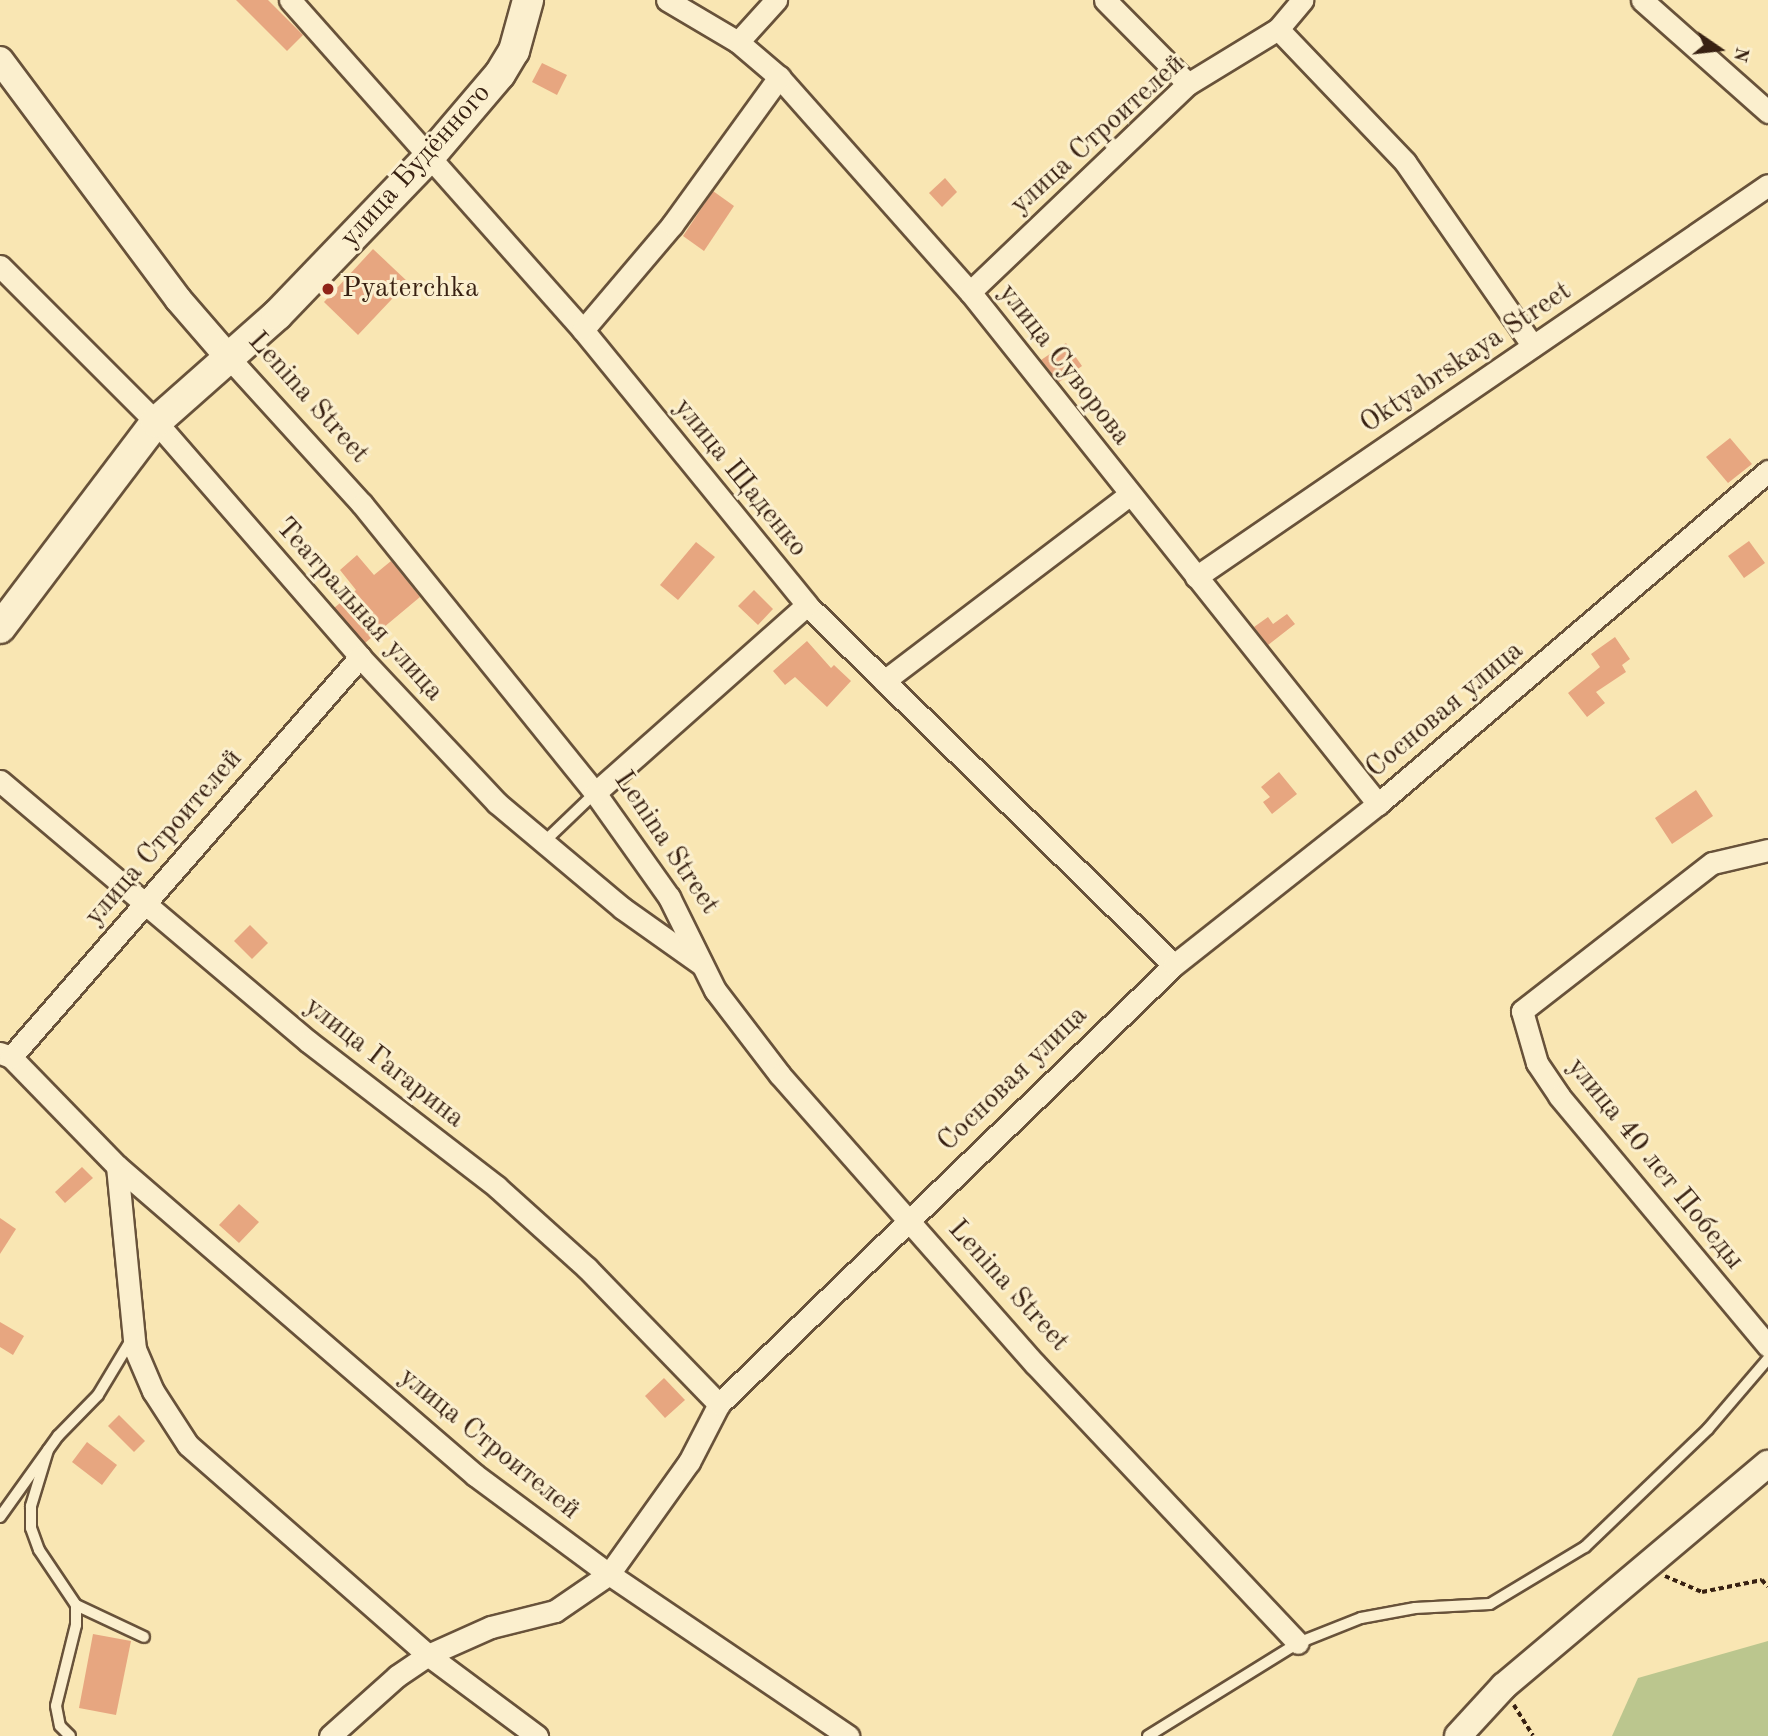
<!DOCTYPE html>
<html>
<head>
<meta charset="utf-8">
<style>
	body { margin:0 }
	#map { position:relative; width:1768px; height:1736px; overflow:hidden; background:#f9e6b3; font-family:"Old Standard TT",serif }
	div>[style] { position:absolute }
	.green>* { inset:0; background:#bbc68e }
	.building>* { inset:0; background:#e7a680 }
	.path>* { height:3.5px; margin-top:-1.75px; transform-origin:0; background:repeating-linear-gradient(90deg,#382112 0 5px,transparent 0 8.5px) }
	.roads { filter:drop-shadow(2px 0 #68523a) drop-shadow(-2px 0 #68523a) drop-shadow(0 2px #68523a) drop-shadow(0 -2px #68523a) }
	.service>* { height:10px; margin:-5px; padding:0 5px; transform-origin:5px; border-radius:5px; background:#fbefce }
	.minor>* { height:21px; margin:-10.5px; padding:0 10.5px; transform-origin:10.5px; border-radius:10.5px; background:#fbefce }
	.tertiary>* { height:26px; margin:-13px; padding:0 13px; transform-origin:13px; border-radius:13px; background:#fbefce }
	.secondary>* { height:30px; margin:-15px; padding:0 15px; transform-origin:15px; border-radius:15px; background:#fbefce }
	.dots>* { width:19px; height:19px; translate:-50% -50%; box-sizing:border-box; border:4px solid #fbefce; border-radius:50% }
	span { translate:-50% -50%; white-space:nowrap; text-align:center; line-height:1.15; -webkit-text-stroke:6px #fbefce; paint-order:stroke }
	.street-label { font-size:28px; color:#382112 }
	.poi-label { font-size:28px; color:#382112 }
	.left { translate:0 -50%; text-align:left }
	.north { position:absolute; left:1684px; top:14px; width:70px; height:70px; -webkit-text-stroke:5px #fbefce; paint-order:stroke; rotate:104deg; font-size:19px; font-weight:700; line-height:28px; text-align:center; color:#382112 }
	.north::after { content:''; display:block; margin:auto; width:24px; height:32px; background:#382112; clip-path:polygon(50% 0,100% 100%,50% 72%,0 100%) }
</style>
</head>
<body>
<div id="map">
	<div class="green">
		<div style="clip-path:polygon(1768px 1641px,1768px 1736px,1612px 1736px,1638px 1678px)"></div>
	</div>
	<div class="building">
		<div style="clip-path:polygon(236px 0,268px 0,303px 35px,287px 51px)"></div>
		<div style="clip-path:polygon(542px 63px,567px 75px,557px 95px,532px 82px)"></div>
		<div style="clip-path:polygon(945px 178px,957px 192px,942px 207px,929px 193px)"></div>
		<div style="clip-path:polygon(713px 191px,734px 206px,704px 251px,683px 236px)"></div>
		<div style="clip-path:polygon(373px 249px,408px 282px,358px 335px,324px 302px)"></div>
		<div style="clip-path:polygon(1066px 343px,1082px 366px,1059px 382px,1041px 360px)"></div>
		<div style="clip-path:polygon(1730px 438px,1752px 464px,1728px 483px,1706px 457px)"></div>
		<div style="clip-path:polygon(1749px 541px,1765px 563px,1744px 578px,1728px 556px)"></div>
		<div style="clip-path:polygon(696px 542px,715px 557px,678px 600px,660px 585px)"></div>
		<div style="clip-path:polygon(357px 555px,374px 575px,391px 561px,420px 597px,365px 643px,334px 608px,356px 590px,340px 570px)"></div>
		<div style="clip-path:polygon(754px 590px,773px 609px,758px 625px,738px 606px)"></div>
		<div style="clip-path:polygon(1287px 614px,1295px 624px,1268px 645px,1254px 627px,1268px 617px,1273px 624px)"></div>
		<div style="clip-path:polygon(1615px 637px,1630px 659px,1622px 665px,1626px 672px,1596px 692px,1605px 703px,1587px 717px,1568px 693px,1600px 667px,1591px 654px)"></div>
		<div style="clip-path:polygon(807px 641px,831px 668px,834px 665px,851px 681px,827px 707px,795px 677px,785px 685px,773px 671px)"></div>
		<div style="clip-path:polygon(1279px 772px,1297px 794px,1272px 814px,1263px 802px,1270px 797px,1261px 787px)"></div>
		<div style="clip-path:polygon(1696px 790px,1713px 816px,1672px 844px,1655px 818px)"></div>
		<div style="clip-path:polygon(250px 925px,268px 943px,252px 959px,234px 941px)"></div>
		<div style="clip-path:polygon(82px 1167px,93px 1178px,65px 1203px,55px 1192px)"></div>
		<div style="clip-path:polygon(239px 1204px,259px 1222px,239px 1243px,219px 1225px)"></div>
		<div style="clip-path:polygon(0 1218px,16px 1229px,0 1254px)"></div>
		<div style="clip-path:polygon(0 1322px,24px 1336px,13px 1355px,0 1347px)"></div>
		<div style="clip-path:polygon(664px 1378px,685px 1400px,665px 1418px,645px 1396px)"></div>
		<div style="clip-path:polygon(119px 1415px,145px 1441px,134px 1452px,108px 1426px)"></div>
		<div style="clip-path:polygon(87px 1442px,117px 1465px,102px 1485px,72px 1462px)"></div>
		<div style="clip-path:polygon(93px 1634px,131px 1641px,116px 1715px,79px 1708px)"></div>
	</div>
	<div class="path">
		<div style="left:1665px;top:1576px;width:40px;rotate:23.4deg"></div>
		<div style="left:1702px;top:1592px;width:61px;rotate:-11.3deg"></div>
		<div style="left:1762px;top:1580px;width:9px;rotate:49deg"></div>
		<div style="left:1514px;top:1705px;width:36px;rotate:58deg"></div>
	</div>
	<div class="roads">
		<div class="service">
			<div style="left:544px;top:842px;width:71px;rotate:-43.9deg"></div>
			<div style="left:48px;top:1450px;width:59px;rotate:106.9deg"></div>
			<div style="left:31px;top:1506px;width:22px;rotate:90deg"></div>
			<div style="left:31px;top:1528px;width:23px;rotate:70deg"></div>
			<div style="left:39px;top:1550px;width:66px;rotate:56.1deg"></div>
			<div style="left:76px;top:1605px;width:20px;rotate:90deg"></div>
			<div style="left:76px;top:1625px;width:83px;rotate:103.9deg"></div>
			<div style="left:56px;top:1706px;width:20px;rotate:79deg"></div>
			<div style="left:60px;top:1726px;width:14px;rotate:45deg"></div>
			<div style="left:0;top:1517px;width:100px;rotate:-54.4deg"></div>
			<div style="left:58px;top:1436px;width:57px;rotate:-45.7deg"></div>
			<div style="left:98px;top:1395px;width:64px;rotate:-59deg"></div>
			<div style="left:76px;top:1605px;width:75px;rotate:25.2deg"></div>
			<div style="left:1148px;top:1736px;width:176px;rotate:-31.8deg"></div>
			<div style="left:1298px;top:1643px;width:68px;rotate:-21.6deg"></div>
			<div style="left:1361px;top:1618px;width:55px;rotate:-10.5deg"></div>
			<div style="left:1415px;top:1608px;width:75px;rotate:-3.1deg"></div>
			<div style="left:1490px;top:1604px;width:111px;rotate:-31deg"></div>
			<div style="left:1585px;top:1547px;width:170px;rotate:-43.8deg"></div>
			<div style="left:1708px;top:1429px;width:92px;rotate:-49.4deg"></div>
		</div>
		<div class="minor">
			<div style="left:290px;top:0;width:441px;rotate:48.4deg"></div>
			<div style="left:583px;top:330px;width:355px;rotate:50.8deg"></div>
			<div style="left:807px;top:605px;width:514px;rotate:44.45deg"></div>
			<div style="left:667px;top:0;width:82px;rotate:30.6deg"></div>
			<div style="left:738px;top:42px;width:54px;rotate:40.5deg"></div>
			<div style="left:779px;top:77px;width:288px;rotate:48.4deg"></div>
			<div style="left:970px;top:292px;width:655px;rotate:51.45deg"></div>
			<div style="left:1105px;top:0;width:118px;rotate:45.3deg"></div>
			<div style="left:1642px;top:0;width:169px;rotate:41.6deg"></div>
			<div style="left:1278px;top:29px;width:184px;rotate:46.3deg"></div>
			<div style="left:1405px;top:162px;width:224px;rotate:55.2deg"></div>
			<div style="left:738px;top:42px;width:57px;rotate:-47.9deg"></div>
			<div style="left:0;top:266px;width:221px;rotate:45deg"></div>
			<div style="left:156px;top:422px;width:311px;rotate:49deg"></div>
			<div style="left:360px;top:657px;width:200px;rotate:46.8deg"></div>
			<div style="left:497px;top:803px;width:163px;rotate:40deg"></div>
			<div style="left:622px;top:908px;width:97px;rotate:35.3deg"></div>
			<div style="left:970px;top:292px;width:301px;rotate:-43.7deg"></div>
			<div style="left:1188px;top:84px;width:105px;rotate:-31.4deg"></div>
			<div style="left:1278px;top:29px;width:38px;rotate:-50deg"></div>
			<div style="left:583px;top:330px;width:138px;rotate:-49.7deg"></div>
			<div style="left:672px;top:225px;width:183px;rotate:-54.1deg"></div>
			<div style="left:230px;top:359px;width:196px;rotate:47.7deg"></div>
			<div style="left:362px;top:504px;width:371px;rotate:51.1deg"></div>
			<div style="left:595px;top:793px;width:128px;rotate:54.6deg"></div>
			<div style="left:669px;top:897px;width:104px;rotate:63.7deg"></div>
			<div style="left:715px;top:990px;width:107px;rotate:52.6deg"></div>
			<div style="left:780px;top:1075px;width:385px;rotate:48.6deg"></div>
			<div style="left:1035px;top:1364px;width:383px;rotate:46.7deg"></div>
			<div style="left:1196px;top:577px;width:693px;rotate:-34.42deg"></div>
			<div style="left:884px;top:681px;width:309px;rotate:-37.2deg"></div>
			<div style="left:0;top:781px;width:404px;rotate:40.2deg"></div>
			<div style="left:309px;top:1042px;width:237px;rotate:37.6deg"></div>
			<div style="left:497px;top:1187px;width:121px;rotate:42deg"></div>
			<div style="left:587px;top:1268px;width:190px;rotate:45.9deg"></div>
			<div style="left:595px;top:793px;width:283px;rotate:-41.6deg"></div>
			<div style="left:1768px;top:850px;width:57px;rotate:166.9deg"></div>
			<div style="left:1712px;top:863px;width:241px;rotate:142.1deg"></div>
			<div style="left:1522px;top:1011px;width:54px;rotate:73.9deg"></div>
			<div style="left:1537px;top:1063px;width:40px;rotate:56deg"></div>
			<div style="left:1559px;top:1096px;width:326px;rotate:50.1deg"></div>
			<div style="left:0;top:1053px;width:12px;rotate:20deg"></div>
			<div style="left:11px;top:1057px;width:152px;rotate:45.8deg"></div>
			<div style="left:117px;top:1166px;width:473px;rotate:40.8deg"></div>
			<div style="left:475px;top:1475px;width:167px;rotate:36.5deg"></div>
			<div style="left:609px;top:1574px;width:289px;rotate:34.1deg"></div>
			<div style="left:11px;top:1057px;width:531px;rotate:-48.9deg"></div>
			<div style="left:117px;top:1166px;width:184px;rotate:84.4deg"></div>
			<div style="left:135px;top:1349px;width:46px;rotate:66.8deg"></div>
			<div style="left:153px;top:1391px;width:64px;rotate:57.1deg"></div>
			<div style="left:188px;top:1445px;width:319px;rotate:41.2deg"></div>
			<div style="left:428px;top:1655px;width:136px;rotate:36.6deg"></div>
			<div style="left:330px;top:1736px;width:90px;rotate:-41.8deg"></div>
			<div style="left:397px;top:1676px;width:37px;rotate:-34deg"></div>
			<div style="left:428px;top:1655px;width:69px;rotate:-24deg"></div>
			<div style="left:491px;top:1627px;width:66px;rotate:-14deg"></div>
			<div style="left:555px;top:1611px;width:65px;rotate:-34.4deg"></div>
			<div style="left:609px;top:1574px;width:138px;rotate:-54.5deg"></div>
			<div style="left:689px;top:1462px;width:65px;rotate:-62.7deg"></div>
			<div style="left:719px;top:1404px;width:632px;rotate:-43.97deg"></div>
			<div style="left:1174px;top:965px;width:260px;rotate:-38.3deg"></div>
			<div style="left:1378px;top:804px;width:513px;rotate:-40.49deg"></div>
		</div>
		<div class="tertiary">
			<div style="left:0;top:60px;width:298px;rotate:53.3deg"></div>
			<div style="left:178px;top:299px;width:79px;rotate:49.1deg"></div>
			<div style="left:1458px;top:1736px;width:68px;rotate:-47.4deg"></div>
			<div style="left:1504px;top:1686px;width:345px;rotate:-40.1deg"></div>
		</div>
		<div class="secondary">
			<div style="left:0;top:628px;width:258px;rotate:-52.9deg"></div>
			<div style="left:156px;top:422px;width:162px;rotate:-41.5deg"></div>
			<div style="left:277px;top:315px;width:222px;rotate:-46.1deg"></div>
			<div style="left:431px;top:155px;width:106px;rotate:-49.6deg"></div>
			<div style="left:500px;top:74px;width:27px;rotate:-59deg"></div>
			<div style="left:514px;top:51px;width:53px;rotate:-74.6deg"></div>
		</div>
	</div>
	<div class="dots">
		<div style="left:328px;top:289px;background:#8f2418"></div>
	</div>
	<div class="street-label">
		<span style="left:1098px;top:135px;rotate:-42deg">улица Строителей</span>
		<span style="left:416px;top:166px;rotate:-48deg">улица Будённого</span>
		<span style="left:1466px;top:358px;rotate:-34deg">Oktyabrskaya Street</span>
		<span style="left:1064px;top:365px;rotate:52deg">улица Суворова</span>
		<span style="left:308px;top:398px;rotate:48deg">Lenina Street</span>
		<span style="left:740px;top:478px;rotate:51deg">улица Щаденко</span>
		<span style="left:359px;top:610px;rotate:48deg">Театральная улица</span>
		<span style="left:1445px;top:710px;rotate:-40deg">Сосновая улица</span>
		<span style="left:164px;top:838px;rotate:-49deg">улица Строителей</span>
		<span style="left:666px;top:843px;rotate:56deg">Lenina Street</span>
		<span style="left:384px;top:1063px;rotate:38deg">улица Гагарина</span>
		<span style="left:1013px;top:1079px;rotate:-44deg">Сосновая улица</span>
		<span style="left:1655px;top:1164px;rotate:51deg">улица 40 лет Победы</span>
		<span style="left:1008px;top:1286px;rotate:48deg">Lenina Street</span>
		<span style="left:489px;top:1444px;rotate:39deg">улица Строителей</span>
	</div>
	<div class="poi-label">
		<span class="left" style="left:342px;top:289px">Pyaterchka</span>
	</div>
	<div class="north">N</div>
</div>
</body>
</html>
